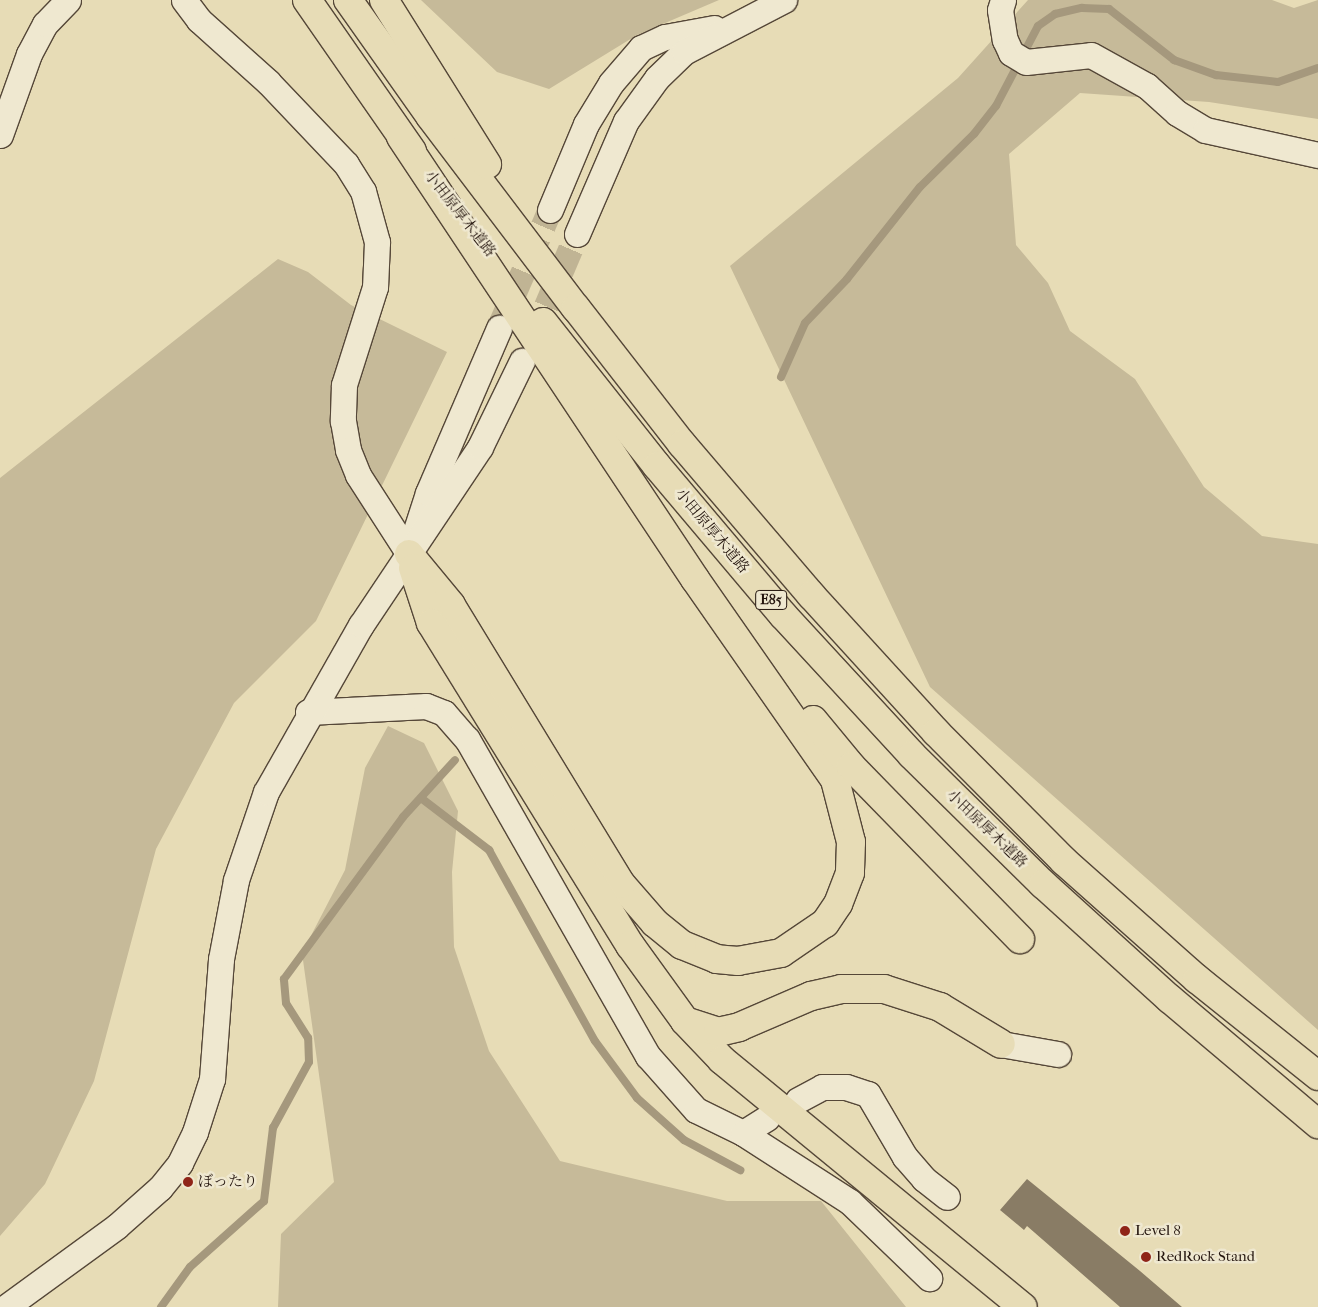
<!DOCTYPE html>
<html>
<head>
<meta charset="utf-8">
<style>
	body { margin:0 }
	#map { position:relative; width:1318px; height:1307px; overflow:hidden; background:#e7dcb6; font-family:"IM FELL French Canon","Noto Serif JP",serif }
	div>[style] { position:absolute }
	.green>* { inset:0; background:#c6ba99 }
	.stream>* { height:8px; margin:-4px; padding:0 4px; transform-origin:4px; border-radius:4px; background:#a5987d }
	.building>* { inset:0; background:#897c65 }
	.minor-tunnel>* { height:25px; margin-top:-12.5px; transform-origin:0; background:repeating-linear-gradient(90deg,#c0b494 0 25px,transparent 0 37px) }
	.roads { filter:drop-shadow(1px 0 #554738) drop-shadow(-1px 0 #554738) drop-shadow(0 1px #554738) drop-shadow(0 -1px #554738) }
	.minor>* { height:25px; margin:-12.5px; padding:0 12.5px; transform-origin:12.5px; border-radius:12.5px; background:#efe8d0 }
	.highway>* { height:28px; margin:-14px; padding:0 14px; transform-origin:14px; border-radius:14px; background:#e7dcb6 }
	.dots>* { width:14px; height:14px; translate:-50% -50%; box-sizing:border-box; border:2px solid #efe8d0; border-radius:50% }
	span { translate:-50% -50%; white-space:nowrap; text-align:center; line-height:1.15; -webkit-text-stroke:5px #efe8d0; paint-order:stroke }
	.shield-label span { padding:1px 4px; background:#efe8d0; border:1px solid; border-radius:4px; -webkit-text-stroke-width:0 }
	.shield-label { font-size:14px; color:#24150e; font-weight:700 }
	.street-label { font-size:15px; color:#24150e }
	.poi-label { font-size:15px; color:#24150e }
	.left { translate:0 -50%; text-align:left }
</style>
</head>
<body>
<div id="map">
	<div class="green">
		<div style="clip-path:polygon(421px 0,719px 0,637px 35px,549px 89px,497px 72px)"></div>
		<div style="clip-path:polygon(1028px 0,1272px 0,1294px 8px,1318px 0,1318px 119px,1209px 102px,1080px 93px,1009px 154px,1016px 245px,1048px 283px,1070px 331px,1135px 379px,1204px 487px,1262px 536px,1318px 544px,1318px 1030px,930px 687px,730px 266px,958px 78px)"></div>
		<div style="clip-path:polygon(278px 259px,308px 272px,351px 305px,447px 352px,316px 621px,234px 703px,156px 849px,94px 1081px,45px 1184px,0 1236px,0 478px)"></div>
		<div style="clip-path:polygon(388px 726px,424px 743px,458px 811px,452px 872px,454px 947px,489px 1051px,560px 1161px,727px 1201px,821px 1201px,906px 1307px,278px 1307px,281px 1234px,334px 1182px,302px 953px,345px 870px,365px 768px)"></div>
	</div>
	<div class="stream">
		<div style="left:781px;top:377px;width:59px;rotate:-66deg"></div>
		<div style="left:805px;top:323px;width:61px;rotate:-46.3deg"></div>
		<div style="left:847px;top:279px;width:117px;rotate:-51.6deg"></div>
		<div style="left:920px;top:187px;width:76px;rotate:-44.5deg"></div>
		<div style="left:974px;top:134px;width:36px;rotate:-52deg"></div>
		<div style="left:996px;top:106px;width:90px;rotate:-62.3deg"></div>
		<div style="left:1038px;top:26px;width:21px;rotate:-35deg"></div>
		<div style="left:1055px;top:14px;width:28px;rotate:-13deg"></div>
		<div style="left:1082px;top:8px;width:27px;rotate:2deg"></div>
		<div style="left:1109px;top:9px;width:83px;rotate:38.1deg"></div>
		<div style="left:1174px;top:60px;width:45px;rotate:19.7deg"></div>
		<div style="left:1216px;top:75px;width:62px;rotate:6.4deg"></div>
		<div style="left:1278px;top:82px;width:42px;rotate:-19.3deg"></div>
		<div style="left:421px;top:798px;width:86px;rotate:37.4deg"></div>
		<div style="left:489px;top:850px;width:218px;rotate:61deg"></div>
		<div style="left:595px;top:1041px;width:71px;rotate:53.6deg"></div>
		<div style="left:637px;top:1098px;width:63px;rotate:41.8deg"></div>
		<div style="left:684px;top:1140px;width:64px;rotate:28.2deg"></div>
		<div style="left:161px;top:1307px;width:49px;rotate:-54.1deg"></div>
		<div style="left:190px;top:1267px;width:99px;rotate:-41.7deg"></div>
		<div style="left:264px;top:1201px;width:74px;rotate:-83deg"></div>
		<div style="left:273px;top:1128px;width:75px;rotate:-61.4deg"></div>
		<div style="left:309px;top:1062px;width:24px;rotate:-92deg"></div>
		<div style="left:308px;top:1038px;width:41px;rotate:-122.2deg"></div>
		<div style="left:286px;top:1003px;width:24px;rotate:-95deg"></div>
		<div style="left:284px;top:979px;width:201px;rotate:-53.7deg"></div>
		<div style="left:403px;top:817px;width:77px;rotate:-47.6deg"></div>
	</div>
	<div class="building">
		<div style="clip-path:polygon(1027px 1179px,1140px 1271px,1182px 1307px,1120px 1307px,1027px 1226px,1024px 1230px,1000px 1210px)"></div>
	</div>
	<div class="minor-tunnel">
		<div style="left:499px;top:328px;width:129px;rotate:-66.6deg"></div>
		<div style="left:532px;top:340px;width:115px;rotate:-67deg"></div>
	</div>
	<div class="roads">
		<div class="minor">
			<div style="left:184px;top:0;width:25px;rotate:53deg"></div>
			<div style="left:199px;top:20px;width:93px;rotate:41.9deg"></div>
			<div style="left:268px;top:82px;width:113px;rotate:46.4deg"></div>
			<div style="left:346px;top:164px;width:32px;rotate:58deg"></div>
			<div style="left:363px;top:191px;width:53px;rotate:74.6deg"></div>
			<div style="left:377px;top:242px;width:45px;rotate:92.5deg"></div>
			<div style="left:375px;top:287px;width:103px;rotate:107.6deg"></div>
			<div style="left:344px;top:385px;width:36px;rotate:92deg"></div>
			<div style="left:343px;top:421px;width:29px;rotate:80deg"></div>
			<div style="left:348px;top:450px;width:27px;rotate:68deg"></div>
			<div style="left:358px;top:475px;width:94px;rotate:57.2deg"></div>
			<div style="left:1003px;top:0;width:10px;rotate:107deg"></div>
			<div style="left:1000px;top:10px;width:30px;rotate:81deg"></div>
			<div style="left:1005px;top:40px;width:14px;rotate:65deg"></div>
			<div style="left:1011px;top:53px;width:17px;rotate:31deg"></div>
			<div style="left:1026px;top:62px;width:65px;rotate:-6.1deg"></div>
			<div style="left:1091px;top:55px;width:64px;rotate:29deg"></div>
			<div style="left:1147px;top:86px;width:40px;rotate:42deg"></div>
			<div style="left:1177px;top:113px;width:33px;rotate:31deg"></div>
			<div style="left:1205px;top:130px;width:116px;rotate:12.5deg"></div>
			<div style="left:0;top:135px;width:86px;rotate:-70.3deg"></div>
			<div style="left:29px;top:54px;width:34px;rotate:-62deg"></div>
			<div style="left:45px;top:24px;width:33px;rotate:-46deg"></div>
			<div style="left:550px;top:210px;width:93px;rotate:-67.3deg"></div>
			<div style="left:586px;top:124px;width:48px;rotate:-58.6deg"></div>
			<div style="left:611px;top:83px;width:46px;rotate:-49.4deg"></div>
			<div style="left:641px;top:48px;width:26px;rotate:-25deg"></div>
			<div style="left:665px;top:37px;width:50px;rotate:-10.4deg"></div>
			<div style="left:577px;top:234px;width:123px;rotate:-66.6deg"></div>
			<div style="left:626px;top:121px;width:53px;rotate:-54.2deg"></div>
			<div style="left:657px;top:78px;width:37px;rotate:-44deg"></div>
			<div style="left:684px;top:52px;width:113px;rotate:-27.5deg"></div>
			<div style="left:416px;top:530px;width:39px;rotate:-72deg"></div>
			<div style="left:428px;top:493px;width:180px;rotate:-66.7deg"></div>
			<div style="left:308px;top:712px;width:118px;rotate:-2.9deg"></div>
			<div style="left:426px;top:706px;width:19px;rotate:21deg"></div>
			<div style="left:444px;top:713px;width:35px;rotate:49deg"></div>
			<div style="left:467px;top:739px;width:365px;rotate:60.3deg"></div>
			<div style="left:648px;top:1056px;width:72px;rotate:48.4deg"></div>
			<div style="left:696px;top:1110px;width:52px;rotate:26.1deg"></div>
			<div style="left:743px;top:1133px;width:127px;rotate:32.8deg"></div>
			<div style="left:850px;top:1202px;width:110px;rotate:43.9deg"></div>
			<div style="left:1001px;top:1044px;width:58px;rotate:10deg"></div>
			<div style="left:798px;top:1100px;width:27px;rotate:-28deg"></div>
			<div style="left:822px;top:1087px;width:24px"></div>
			<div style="left:846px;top:1087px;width:23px;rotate:18deg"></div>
			<div style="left:868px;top:1094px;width:73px;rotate:59.6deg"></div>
			<div style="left:905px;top:1157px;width:29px;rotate:49deg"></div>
			<div style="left:924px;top:1179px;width:29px;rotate:38deg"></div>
			<div style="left:743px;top:1133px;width:28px;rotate:-32deg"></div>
			<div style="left:6px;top:1307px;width:137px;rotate:-36.1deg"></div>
			<div style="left:117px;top:1226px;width:57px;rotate:-41.5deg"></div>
			<div style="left:160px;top:1188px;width:32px;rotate:-51deg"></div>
			<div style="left:180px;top:1163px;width:34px;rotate:-64deg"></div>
			<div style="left:195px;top:1132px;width:56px;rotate:-72.2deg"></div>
			<div style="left:212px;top:1079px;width:120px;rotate:-85.7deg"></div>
			<div style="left:221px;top:959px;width:80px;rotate:-79.2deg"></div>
			<div style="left:236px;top:880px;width:93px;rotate:-71.2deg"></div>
			<div style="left:266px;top:792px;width:192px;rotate:-60.4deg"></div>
			<div style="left:361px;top:625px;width:214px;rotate:-56.2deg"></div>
			<div style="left:480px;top:447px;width:96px;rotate:-64deg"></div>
		</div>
		<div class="highway">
			<div style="left:307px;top:0;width:184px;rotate:55.2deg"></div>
			<div style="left:348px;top:0;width:142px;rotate:54.7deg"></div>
			<div style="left:430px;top:116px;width:241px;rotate:52.8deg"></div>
			<div style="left:576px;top:308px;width:172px;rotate:52.1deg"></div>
			<div style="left:682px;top:444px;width:199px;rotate:49.5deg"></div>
			<div style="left:811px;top:595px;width:185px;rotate:47.6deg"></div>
			<div style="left:936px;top:732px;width:182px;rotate:45.2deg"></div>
			<div style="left:1064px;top:861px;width:178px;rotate:41.6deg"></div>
			<div style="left:1197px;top:979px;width:155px;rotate:38.7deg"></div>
			<div style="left:384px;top:0;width:194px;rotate:57.9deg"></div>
			<div style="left:401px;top:137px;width:531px;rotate:56.37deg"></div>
			<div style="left:695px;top:579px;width:245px;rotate:55.1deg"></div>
			<div style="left:835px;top:780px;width:64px;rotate:75.5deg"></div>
			<div style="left:851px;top:842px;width:31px;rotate:92deg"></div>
			<div style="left:850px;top:873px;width:33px;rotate:111deg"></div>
			<div style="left:838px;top:904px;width:23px;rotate:124deg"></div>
			<div style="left:825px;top:923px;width:53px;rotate:145.7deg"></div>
			<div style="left:781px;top:953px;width:44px;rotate:169.5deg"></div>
			<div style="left:738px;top:961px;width:21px;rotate:-175deg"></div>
			<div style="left:717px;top:959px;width:38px;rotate:-158deg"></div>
			<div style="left:682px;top:945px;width:35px;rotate:-141deg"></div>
			<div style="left:655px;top:923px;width:52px;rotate:-131.1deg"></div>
			<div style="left:621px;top:884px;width:327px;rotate:-121.4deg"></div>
			<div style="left:451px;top:605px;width:66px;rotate:-129.5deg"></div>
			<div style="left:543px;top:322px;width:184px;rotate:51.6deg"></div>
			<div style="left:657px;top:466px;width:195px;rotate:49.8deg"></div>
			<div style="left:783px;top:615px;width:190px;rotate:47.3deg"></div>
			<div style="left:912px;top:755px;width:184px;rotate:44.6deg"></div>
			<div style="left:1043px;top:884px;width:171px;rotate:42.2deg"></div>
			<div style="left:1170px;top:999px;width:194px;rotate:40.2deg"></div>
			<div style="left:413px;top:568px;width:58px;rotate:71.9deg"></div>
			<div style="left:431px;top:623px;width:379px;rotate:58.3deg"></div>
			<div style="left:630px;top:945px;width:94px;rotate:54.1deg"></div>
			<div style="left:685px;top:1021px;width:54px;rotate:46.5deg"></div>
			<div style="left:722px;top:1060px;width:389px;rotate:39.4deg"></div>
			<div style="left:813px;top:720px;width:60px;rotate:50.4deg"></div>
			<div style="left:851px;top:766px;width:242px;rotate:45.7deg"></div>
			<div style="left:685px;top:1021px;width:35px;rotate:18deg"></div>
			<div style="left:718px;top:1032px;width:22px;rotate:-13deg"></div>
			<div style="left:739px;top:1027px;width:78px;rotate:-23.3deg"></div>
			<div style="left:811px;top:996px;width:31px;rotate:-13deg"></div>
			<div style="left:841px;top:989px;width:43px"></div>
			<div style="left:884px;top:989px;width:59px;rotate:17.8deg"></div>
			<div style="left:940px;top:1007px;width:71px;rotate:31.2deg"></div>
		</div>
	</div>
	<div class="dots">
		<div style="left:188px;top:1182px;background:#8f2418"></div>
		<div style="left:1125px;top:1231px;background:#8f2418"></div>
		<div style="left:1146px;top:1257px;background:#8f2418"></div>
	</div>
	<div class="shield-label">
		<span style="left:771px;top:600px">E85</span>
	</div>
	<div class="street-label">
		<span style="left:460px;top:214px;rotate:52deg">小田原厚木道路</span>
		<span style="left:712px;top:531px;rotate:50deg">小田原厚木道路</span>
		<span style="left:987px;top:829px;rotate:44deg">小田原厚木道路</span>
	</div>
	<div class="poi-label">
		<span class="left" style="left:198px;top:1182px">ぼったり</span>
		<span class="left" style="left:1135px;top:1231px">Level 8</span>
		<span class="left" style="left:1156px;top:1257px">RedRock Stand</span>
	</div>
</div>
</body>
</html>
